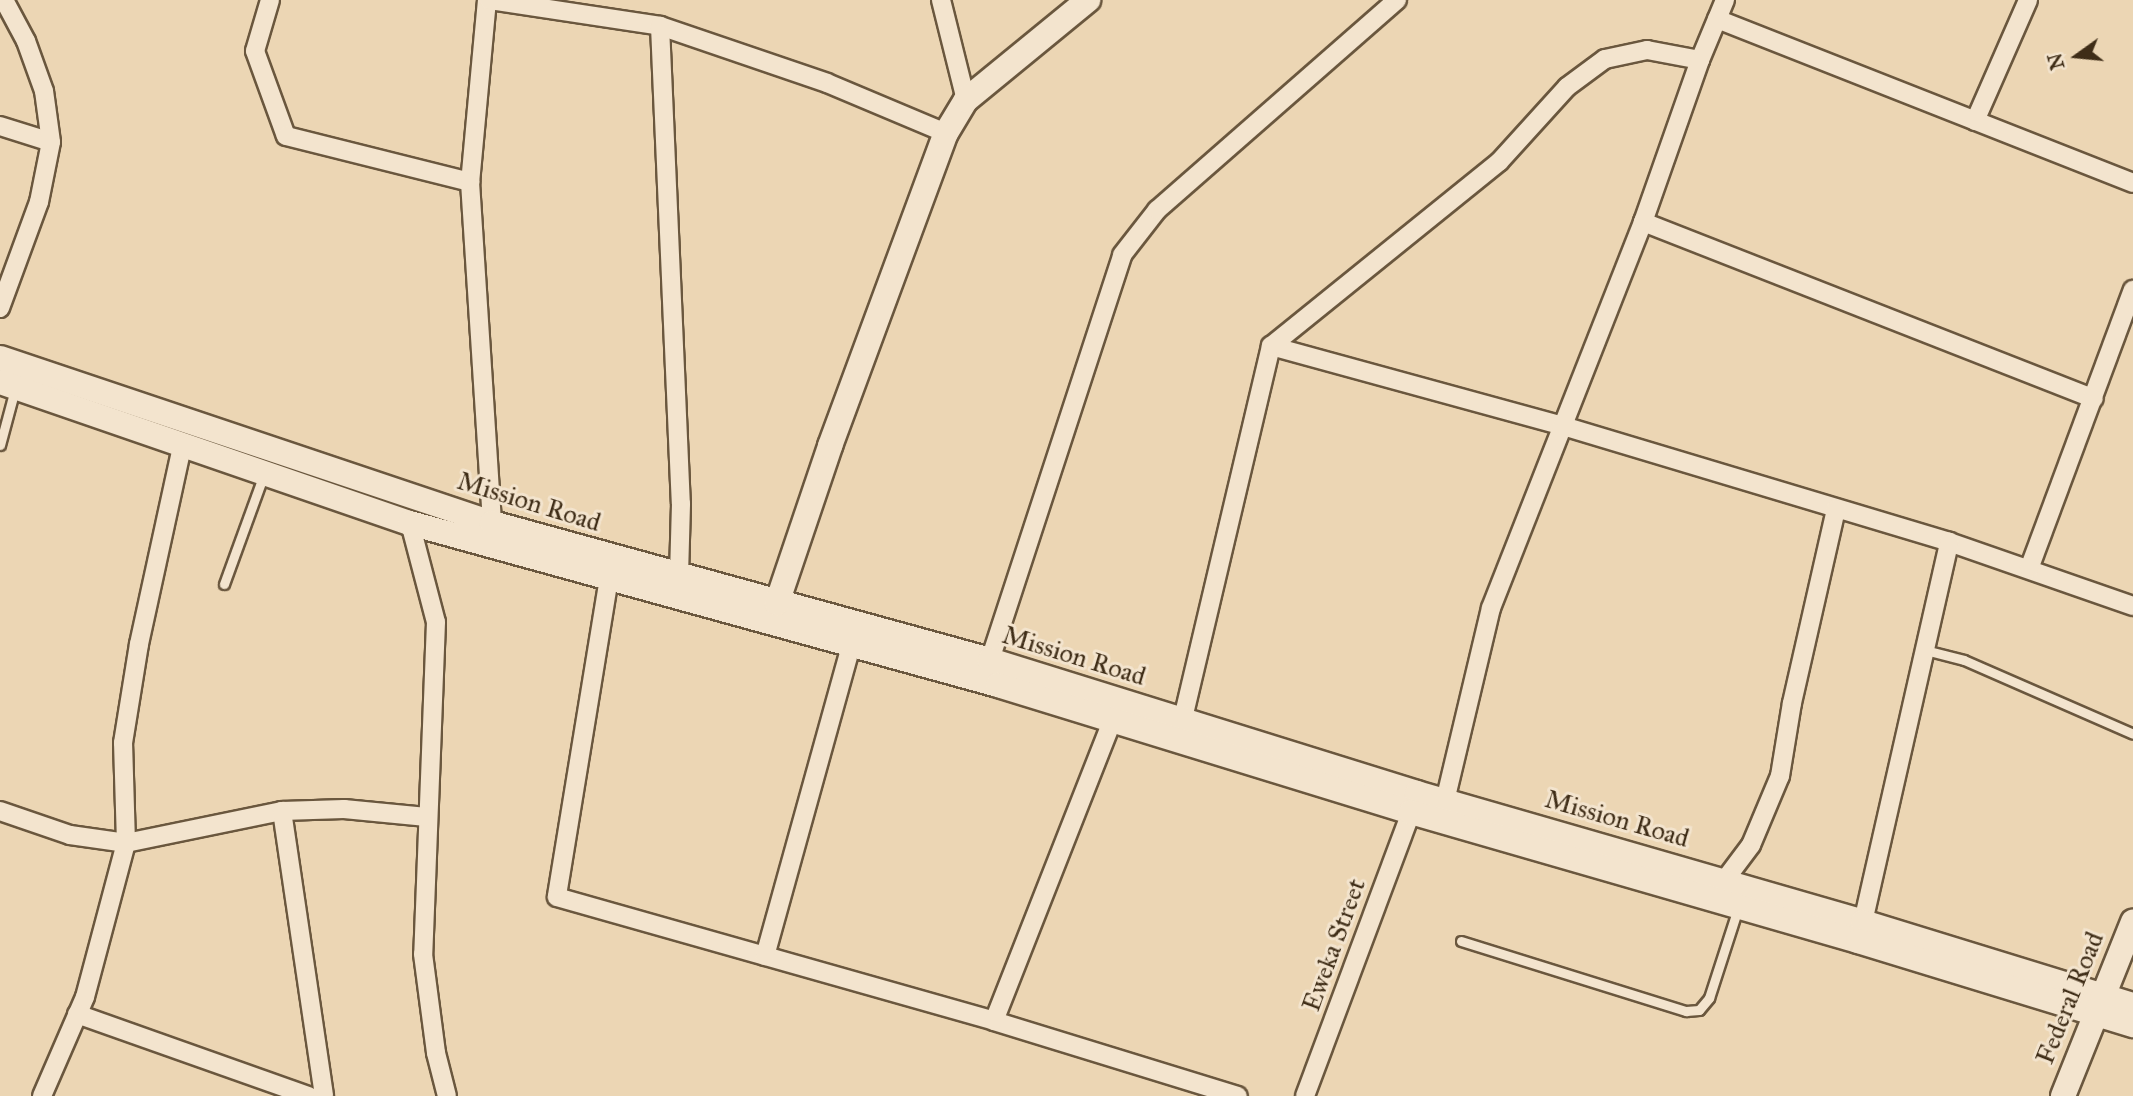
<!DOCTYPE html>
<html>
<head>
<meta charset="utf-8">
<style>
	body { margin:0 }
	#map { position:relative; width:2133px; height:1096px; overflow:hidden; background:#ecd6b4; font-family:"IM FELL Great Primer",serif }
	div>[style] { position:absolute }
	.roads { filter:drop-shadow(2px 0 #6a573e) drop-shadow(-2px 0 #6a573e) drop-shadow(0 2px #6a573e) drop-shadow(0 -2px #6a573e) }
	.lane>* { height:9px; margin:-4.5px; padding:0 4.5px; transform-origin:4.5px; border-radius:4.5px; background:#f3e4ce }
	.street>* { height:18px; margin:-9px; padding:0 9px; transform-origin:9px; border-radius:9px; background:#f3e4ce }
	.secondary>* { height:24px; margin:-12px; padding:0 12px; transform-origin:12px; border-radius:12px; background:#f3e4ce }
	span { translate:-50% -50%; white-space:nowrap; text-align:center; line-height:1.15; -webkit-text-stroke:6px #f3e4ce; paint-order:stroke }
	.street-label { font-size:26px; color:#3f2d17 }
	.north { position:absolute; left:2042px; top:21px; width:70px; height:70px; -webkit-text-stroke:5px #f3e4ce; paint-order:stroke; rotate:255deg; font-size:19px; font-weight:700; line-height:28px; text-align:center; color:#3f2d17 }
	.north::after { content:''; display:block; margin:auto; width:24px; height:32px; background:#3f2d17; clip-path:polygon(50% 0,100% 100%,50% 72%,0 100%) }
</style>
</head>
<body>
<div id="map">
	<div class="roads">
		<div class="lane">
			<div style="left:0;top:445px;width:58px;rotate:-75deg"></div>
			<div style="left:224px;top:584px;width:117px;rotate:-70deg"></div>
			<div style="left:1925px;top:650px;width:40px;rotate:14.4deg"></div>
			<div style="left:1964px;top:660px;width:184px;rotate:23.6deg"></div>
			<div style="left:1461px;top:941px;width:236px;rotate:17.3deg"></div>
			<div style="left:1686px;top:1011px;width:13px;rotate:-4deg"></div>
			<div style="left:1699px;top:1010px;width:16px;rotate:-50deg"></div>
			<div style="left:1709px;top:998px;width:95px;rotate:-72.1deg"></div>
		</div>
		<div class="street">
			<div style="left:270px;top:0;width:53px;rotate:106.4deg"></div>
			<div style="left:255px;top:51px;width:90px;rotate:70deg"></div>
			<div style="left:286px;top:136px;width:190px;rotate:14deg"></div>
			<div style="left:487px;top:0;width:183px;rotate:95.3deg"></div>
			<div style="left:470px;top:182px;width:342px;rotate:86.3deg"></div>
			<div style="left:489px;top:0;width:173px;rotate:8.6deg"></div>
			<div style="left:660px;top:26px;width:176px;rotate:18.8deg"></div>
			<div style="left:827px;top:83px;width:129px;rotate:22.8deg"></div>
			<div style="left:941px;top:0;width:103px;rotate:76deg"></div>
			<div style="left:1717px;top:19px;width:447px;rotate:21.5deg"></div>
			<div style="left:660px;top:26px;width:478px;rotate:87.5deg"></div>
			<div style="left:681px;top:504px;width:73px;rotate:91.6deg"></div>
			<div style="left:1975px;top:121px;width:132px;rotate:-66.3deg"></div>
			<div style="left:0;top:126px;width:53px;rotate:17.4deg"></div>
			<div style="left:1643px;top:222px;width:484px;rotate:21.4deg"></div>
			<div style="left:0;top:308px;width:113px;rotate:-69.8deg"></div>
			<div style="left:39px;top:202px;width:61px;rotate:-78.7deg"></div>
			<div style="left:51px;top:142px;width:51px;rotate:-97.8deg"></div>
			<div style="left:44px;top:91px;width:53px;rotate:-109.8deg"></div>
			<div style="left:26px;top:41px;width:47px;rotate:-118.2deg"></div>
			<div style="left:1271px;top:346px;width:303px;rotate:15.3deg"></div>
			<div style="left:1563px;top:426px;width:403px;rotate:16.7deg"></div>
			<div style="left:1949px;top:542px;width:195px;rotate:19.2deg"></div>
			<div style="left:410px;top:523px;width:102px;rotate:75.3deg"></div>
			<div style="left:436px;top:622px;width:332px;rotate:92.2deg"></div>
			<div style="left:423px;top:954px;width:100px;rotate:82.5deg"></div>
			<div style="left:436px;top:1053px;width:44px;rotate:75.7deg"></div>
			<div style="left:2029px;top:569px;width:298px;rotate:-69.6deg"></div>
			<div style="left:609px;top:578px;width:323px;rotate:99.3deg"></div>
			<div style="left:557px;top:897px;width:454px;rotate:15.8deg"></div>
			<div style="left:994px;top:1021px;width:255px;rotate:17.1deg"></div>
			<div style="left:990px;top:660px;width:426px;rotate:-71.9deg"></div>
			<div style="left:1122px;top:255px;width:57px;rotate:-52.1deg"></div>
			<div style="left:1157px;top:210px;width:319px;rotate:-41.2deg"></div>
			<div style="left:1180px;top:731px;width:396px;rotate:-76.7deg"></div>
			<div style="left:1271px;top:346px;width:293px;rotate:-38.9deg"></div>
			<div style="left:1499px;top:162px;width:101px;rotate:-47.8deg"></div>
			<div style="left:1567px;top:87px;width:47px;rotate:-36.4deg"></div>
			<div style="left:1605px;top:59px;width:43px;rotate:-12.1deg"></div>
			<div style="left:1647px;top:50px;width:54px;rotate:10.7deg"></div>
			<div style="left:1445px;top:801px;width:198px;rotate:-76.6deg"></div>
			<div style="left:1491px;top:608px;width:415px;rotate:-68.5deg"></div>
			<div style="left:1643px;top:222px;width:172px;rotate:-70.6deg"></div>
			<div style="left:1700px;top:60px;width:65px;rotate:-67.4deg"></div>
			<div style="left:0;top:811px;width:74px;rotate:18.9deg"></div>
			<div style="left:70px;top:835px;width:57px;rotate:8.1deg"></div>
			<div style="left:126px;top:843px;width:159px;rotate:-11.6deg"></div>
			<div style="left:282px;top:811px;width:62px;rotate:-1.8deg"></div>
			<div style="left:344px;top:809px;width:83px;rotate:5.5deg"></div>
			<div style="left:282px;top:811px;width:288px;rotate:81.6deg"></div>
			<div style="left:1724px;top:881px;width:45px;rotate:-53.1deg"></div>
			<div style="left:1751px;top:845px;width:75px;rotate:-67.2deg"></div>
			<div style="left:1780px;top:776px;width:74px;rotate:-80.7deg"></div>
			<div style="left:1792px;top:703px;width:199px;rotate:-77.2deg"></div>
			<div style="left:1863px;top:922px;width:390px;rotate:-77.2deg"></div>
			<div style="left:765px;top:956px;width:325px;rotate:-74.5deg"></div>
			<div style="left:77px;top:1014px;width:246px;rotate:19.5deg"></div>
			<div style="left:994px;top:1021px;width:325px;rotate:-68.5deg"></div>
			<div style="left:42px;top:1096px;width:108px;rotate:-66.5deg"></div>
			<div style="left:85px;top:997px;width:159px;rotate:-75.1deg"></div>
			<div style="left:126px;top:843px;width:100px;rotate:-91.7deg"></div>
			<div style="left:123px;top:743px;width:100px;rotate:-80.8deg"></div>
			<div style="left:139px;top:644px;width:203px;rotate:-77.7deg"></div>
			<div style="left:1305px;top:1096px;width:303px;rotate:-69.5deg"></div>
		</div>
		<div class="secondary">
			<div style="left:0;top:358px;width:519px;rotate:18.54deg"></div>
			<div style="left:492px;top:523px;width:517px;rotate:15.38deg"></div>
			<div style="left:990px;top:660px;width:447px;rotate:17.3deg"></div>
			<div style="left:1417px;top:793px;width:464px;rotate:16.1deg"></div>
			<div style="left:1863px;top:922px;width:282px;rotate:17.1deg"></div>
			<div style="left:0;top:382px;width:434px;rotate:19deg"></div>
			<div style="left:410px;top:523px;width:610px;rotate:15.4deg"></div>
			<div style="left:998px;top:685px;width:432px;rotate:17.1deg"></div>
			<div style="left:1411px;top:812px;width:465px;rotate:16.1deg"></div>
			<div style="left:1858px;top:941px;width:288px;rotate:17deg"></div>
			<div style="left:777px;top:603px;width:166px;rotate:-71.3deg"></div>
			<div style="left:830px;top:446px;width:334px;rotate:-69.7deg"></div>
			<div style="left:946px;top:133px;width:39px;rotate:-59deg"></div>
			<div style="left:966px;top:100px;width:158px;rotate:-39.3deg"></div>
			<div style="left:2063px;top:1096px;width:188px;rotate:-68.1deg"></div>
		</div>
	</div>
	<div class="street-label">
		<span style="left:529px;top:502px;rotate:17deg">Mission Road</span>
		<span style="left:1074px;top:656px;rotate:17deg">Mission Road</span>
		<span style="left:1617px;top:819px;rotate:16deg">Mission Road</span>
		<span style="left:1334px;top:945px;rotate:-70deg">Eweka Street</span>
		<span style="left:2070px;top:998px;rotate:-68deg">Federal Road</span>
	</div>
	<div class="north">N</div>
</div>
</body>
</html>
